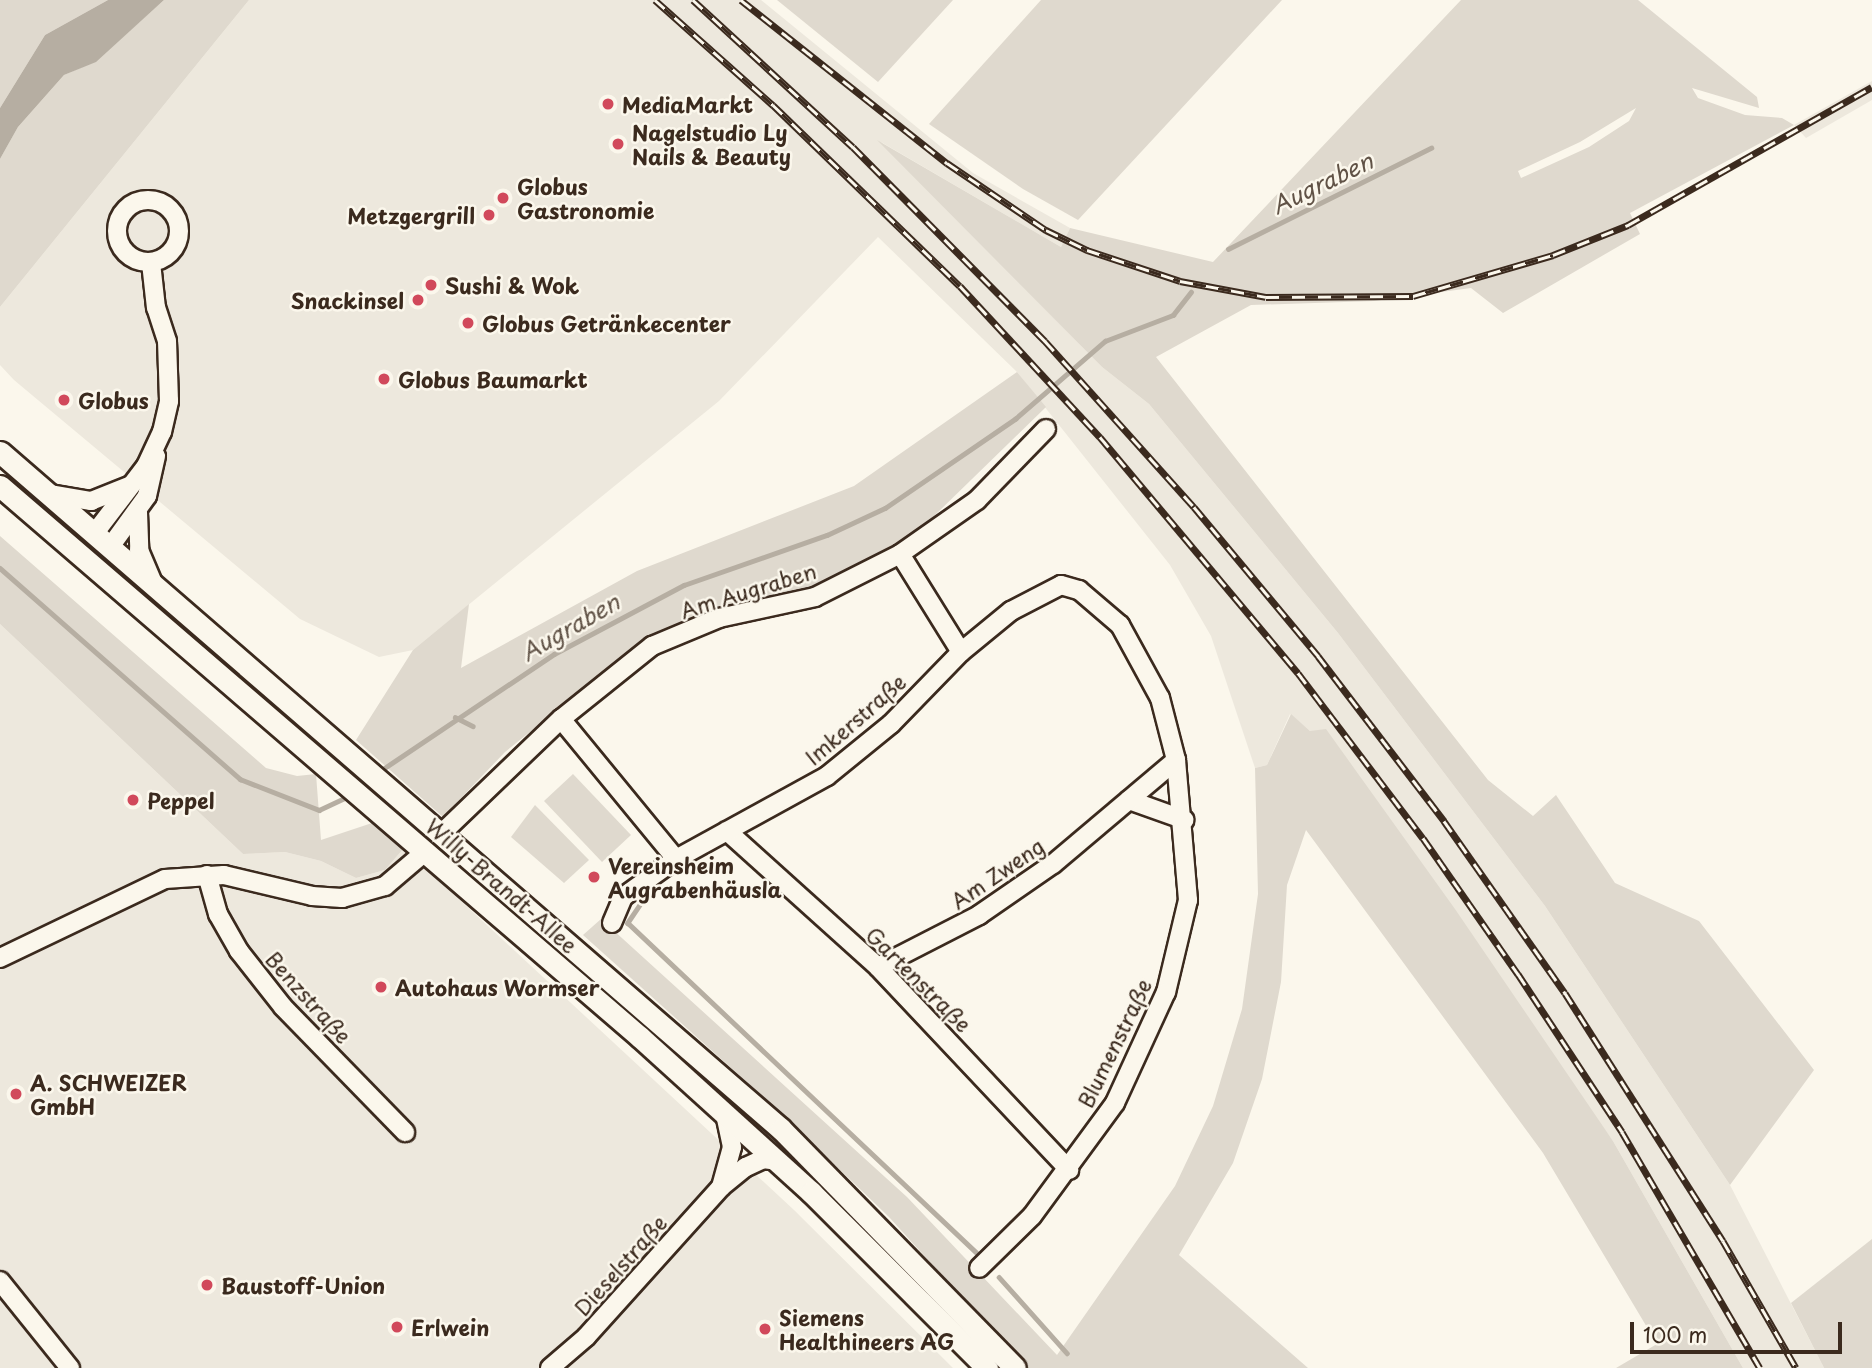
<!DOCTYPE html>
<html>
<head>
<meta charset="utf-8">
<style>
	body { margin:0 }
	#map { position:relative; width:1872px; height:1368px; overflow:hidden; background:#fbf7ec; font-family:"Playpen Sans",sans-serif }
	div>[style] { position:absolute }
	.built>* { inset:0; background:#ede8dd }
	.green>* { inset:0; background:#dfd9ce }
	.water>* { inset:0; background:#b6aea2 }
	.stream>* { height:4.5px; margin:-2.25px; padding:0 2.25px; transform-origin:2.25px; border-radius:2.25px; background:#b6aea2 }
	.roads { filter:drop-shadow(2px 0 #3b2a1e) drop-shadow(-2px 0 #3b2a1e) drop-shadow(0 2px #3b2a1e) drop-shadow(0 -2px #3b2a1e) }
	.minor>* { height:18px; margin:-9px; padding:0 9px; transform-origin:9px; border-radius:9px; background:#fbf7ec }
	.minor>.ring { margin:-9px; padding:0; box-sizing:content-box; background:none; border:18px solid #fbf7ec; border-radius:50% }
	.major>* { height:21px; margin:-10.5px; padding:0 10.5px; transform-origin:10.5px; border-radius:10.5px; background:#fbf7ec }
	.rail>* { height:7px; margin-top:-3.5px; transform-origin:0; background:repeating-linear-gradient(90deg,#fbf7ec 0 13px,#3b2a1e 0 26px); box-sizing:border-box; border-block:2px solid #3b2a1e }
	.dots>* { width:19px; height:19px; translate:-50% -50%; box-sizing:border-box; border:4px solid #fbf7ec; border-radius:50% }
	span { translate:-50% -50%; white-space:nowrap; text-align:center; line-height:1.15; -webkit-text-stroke:5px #fbf7ec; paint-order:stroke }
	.poi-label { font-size:21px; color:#3b2a1e; font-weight:700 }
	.left { translate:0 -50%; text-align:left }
	.right { translate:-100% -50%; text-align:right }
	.street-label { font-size:21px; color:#3b2a1e }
	.water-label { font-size:23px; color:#605246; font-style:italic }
	.scale { position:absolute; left:1630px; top:1322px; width:212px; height:32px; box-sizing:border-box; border:4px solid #3b2a1e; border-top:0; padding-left:9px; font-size:21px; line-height:24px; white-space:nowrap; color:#3b2a1e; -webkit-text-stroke:5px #fbf7ec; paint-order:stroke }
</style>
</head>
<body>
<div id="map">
	<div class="built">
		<div style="clip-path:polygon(249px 0,761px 0,973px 173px,1070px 228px,1061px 247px,881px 142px,1102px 367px,1149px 404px,1338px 633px,1545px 906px,1730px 1185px,1824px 1368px,1743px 1368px,1613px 1141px,1310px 731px,1290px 714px,1267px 765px,1255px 768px,1211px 636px,1170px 565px,1017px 372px,878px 237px,719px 401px,413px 650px,379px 657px,300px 619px,14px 380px,0 365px,0 307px)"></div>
		<div style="clip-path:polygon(1872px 81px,1872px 100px,1806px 138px,1794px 125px)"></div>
		<div style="clip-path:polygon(0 624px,243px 854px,285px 852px,321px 861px,356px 878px,385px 870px,404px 848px,794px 1210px,953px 1368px,0 1368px)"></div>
	</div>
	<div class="green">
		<div style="clip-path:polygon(0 0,108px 0,45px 35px,0 108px)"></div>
		<div style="clip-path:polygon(164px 0,249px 0,0 307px,0 159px,18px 127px,64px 75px,96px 61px)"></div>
		<div style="clip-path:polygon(777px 0,953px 0,878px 82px)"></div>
		<div style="clip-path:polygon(1041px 0,1282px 0,1078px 220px,1023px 189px,929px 124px)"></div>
		<div style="clip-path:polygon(evenodd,1461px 0,1638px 0,1757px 97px,1759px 108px,1692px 88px,1698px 98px,1745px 115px,1782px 118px,1794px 125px,1630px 213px,1640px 234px,1503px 313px,1471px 288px,1374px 301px,1251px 305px,1156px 357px,1488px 780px,1533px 816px,1556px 795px,1615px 883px,1699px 921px,1814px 1070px,1730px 1185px,1545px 906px,1338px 633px,1149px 404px,1102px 367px,877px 140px,1061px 247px,1070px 228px,1213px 262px,1461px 0,1636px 108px,1629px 121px,1589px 147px,1521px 178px,1518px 171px,1580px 142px,1636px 108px)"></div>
		<div style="clip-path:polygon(1017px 372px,1046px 407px,896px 553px,788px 596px,643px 641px,505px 752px,443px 817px,356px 740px,413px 650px,469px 604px,461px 668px,637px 571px,854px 486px)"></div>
		<div style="clip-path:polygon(0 536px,266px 768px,297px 776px,316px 774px,321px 840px,378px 821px,404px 848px,385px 870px,356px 878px,321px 861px,285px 852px,243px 854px,0 624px)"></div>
		<div style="clip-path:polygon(1291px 714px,1310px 731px,1326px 729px,1455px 909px,1613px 1141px,1743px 1368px,1616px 1368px,1657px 1344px,1543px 1153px,1306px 830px,1287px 885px,1281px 982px,1262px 1079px,1233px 1163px,1179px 1255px,1308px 1368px,1026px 1368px,889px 1217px,778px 1110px,583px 935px,601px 919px,907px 1197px,1057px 1355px,1175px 1186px,1213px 1106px,1242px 1009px,1258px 894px,1255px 768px,1267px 765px)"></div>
		<div style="clip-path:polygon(573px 774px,631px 835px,602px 862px,544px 801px)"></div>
		<div style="clip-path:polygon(535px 805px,589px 860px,564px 883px,511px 837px)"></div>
		<div style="clip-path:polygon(1872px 1239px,1872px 1368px,1824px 1368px,1791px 1303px)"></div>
	</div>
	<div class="water">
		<div style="clip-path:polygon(108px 0,164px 0,96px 62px,64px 75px,18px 127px,0 159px,0 108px,45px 35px)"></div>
	</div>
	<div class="stream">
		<div style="left:1228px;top:249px;width:227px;rotate:-26.5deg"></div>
		<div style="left:0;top:568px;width:320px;rotate:41.3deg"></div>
		<div style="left:240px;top:779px;width:85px;rotate:21.4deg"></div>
		<div style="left:319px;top:810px;width:33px;rotate:-25deg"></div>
		<div style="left:455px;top:717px;width:20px;rotate:27deg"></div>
		<div style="left:377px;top:773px;width:213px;rotate:-33.9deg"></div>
		<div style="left:554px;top:654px;width:147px;rotate:-28deg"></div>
		<div style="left:684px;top:585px;width:151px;rotate:-19.3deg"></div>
		<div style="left:827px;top:535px;width:64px;rotate:-25deg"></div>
		<div style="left:885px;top:508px;width:158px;rotate:-34.4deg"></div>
		<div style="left:1015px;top:419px;width:119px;rotate:-40.9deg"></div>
		<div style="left:1105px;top:341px;width:73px;rotate:-20.9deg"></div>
		<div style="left:1173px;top:315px;width:29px;rotate:-52deg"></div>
		<div style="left:640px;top:905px;width:22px;rotate:124deg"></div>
		<div style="left:628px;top:923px;width:479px;rotate:43.4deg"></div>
		<div style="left:999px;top:1277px;width:102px;rotate:48.2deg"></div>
	</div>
	<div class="roads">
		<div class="minor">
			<div class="ring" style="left:117px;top:200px;width:44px;height:44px"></div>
			<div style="left:49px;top:494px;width:43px;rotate:9.5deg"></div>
			<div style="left:91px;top:501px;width:41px;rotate:-21.5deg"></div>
			<div style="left:138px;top:512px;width:38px;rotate:88deg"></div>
			<div style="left:139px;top:550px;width:34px;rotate:67deg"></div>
			<div style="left:94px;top:534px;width:86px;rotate:-52.6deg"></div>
			<div style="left:146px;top:466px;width:38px;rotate:-65deg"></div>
			<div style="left:162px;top:432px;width:32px;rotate:-77deg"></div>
			<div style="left:169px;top:401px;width:60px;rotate:-91.9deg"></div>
			<div style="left:167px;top:341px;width:35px;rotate:-108deg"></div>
			<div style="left:156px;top:308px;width:45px;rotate:-96.3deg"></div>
			<div style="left:110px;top:547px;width:63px;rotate:-54deg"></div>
			<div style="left:147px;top:496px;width:41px;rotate:-77.3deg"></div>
			<div style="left:961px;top:652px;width:65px;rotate:-39.4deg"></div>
			<div style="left:1011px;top:611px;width:56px;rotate:-27.5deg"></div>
			<div style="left:1061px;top:585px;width:19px;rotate:16deg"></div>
			<div style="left:1079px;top:590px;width:54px;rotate:40.5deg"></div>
			<div style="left:1120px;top:625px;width:83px;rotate:61.3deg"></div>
			<div style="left:1160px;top:698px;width:64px;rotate:75.5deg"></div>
			<div style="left:1176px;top:760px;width:141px;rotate:85.1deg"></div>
			<div style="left:1188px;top:900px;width:95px;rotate:103.4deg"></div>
			<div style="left:1166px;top:992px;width:122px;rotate:114.7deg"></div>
			<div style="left:1115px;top:1103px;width:140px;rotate:126.3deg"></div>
			<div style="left:1032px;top:1216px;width:74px;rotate:135.5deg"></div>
			<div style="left:561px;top:719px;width:181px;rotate:50.6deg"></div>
			<div style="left:1129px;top:800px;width:59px;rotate:19.7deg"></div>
			<div style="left:727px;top:831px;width:203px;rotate:42deg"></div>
			<div style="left:878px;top:967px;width:279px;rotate:46.7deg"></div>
			<div style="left:442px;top:833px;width:165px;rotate:-43.8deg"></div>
			<div style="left:561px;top:719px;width:117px;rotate:-38.7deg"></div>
			<div style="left:652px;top:646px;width:73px;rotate:-22.7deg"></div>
			<div style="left:719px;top:618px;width:98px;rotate:-12.3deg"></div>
			<div style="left:815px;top:597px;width:95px;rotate:-26.8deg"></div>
			<div style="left:900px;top:554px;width:94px;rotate:-35deg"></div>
			<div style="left:977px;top:500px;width:99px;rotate:-45.8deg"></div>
			<div style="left:207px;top:875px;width:41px;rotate:74.2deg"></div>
			<div style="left:218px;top:914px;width:43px;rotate:60.4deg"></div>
			<div style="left:239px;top:951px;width:71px;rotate:51.8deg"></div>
			<div style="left:283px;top:1007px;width:175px;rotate:45.7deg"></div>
			<div style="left:612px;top:923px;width:28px;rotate:-67deg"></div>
			<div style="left:623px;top:897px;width:65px;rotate:-35.6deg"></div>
			<div style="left:676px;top:859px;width:172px;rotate:-28.8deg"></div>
			<div style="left:827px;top:776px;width:82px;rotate:-39.1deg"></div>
			<div style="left:891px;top:724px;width:100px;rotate:-45.8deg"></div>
			<div style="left:961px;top:652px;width:115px;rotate:-121.9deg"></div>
			<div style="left:0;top:958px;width:183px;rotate:-25.6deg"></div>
			<div style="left:165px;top:879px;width:59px;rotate:-3.9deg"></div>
			<div style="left:224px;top:875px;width:90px;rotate:13.4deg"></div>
			<div style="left:312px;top:896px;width:30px;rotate:4deg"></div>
			<div style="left:342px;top:898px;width:45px;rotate:-15.6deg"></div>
			<div style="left:385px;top:886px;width:52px;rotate:-40.4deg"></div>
			<div style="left:878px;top:967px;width:114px;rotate:-27.2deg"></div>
			<div style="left:979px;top:915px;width:90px;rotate:-34.6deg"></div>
			<div style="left:1053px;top:864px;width:161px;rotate:-40.2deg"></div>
			<div style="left:721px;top:1187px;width:41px;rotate:-74.6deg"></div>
			<div style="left:732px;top:1147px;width:34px;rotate:-102deg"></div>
			<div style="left:0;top:1281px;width:112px;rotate:51.2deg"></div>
			<div style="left:550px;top:1368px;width:48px;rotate:-40.7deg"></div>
			<div style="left:586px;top:1337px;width:202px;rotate:-48deg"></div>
			<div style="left:721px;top:1187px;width:32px;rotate:-39deg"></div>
			<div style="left:746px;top:1167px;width:19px;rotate:-25deg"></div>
			<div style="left:763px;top:1159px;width:14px;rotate:8deg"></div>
		</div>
		<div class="major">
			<div style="left:0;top:452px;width:1034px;rotate:40.92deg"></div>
			<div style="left:781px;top:1129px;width:334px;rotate:45.6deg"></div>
			<div style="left:0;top:486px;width:845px;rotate:40.73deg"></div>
			<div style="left:640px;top:1037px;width:231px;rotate:42.2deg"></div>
			<div style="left:811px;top:1192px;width:249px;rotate:45deg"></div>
		</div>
	</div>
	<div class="rail">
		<div style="left:655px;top:0;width:158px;rotate:41.7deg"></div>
		<div style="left:773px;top:105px;width:260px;rotate:44.1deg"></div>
		<div style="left:960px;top:286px;width:206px;rotate:47.2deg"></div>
		<div style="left:1100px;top:437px;width:308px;rotate:50deg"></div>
		<div style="left:1298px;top:673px;width:207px;rotate:52.9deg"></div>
		<div style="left:1423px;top:838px;width:166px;rotate:55.1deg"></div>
		<div style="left:1518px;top:974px;width:189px;rotate:56.6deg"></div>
		<div style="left:1622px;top:1132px;width:273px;rotate:59.7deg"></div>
		<div style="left:693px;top:0;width:217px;rotate:42.6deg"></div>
		<div style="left:853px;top:147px;width:273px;rotate:45.3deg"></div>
		<div style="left:1045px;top:341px;width:223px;rotate:48.1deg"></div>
		<div style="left:1194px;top:507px;width:194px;rotate:50.2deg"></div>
		<div style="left:1318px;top:656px;width:208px;rotate:52.6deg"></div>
		<div style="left:1444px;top:821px;width:210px;rotate:54.9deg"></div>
		<div style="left:1565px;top:993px;width:294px;rotate:57.5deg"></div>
		<div style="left:1723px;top:1241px;width:146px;rotate:60.1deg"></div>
		<div style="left:741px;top:0;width:263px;rotate:38.4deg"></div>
		<div style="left:947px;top:163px;width:120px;rotate:34.1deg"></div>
		<div style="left:1046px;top:230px;width:46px;rotate:26deg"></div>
		<div style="left:1087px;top:250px;width:98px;rotate:18.4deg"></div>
		<div style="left:1180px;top:281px;width:87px;rotate:10.5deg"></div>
		<div style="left:1266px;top:297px;width:147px;rotate:-0.4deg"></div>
		<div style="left:1413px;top:296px;width:146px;rotate:-16.3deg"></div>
		<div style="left:1553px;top:255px;width:81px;rotate:-21.8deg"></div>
		<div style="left:1628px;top:225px;width:280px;rotate:-29.5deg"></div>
	</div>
	<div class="dots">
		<div style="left:608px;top:104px;background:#d1495b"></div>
		<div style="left:618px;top:144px;background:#d1495b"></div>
		<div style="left:503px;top:198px;background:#d1495b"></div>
		<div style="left:489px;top:215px;background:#d1495b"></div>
		<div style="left:431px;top:285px;background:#d1495b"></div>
		<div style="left:418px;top:300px;background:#d1495b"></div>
		<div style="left:468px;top:323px;background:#d1495b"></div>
		<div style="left:384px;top:379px;background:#d1495b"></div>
		<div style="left:64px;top:400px;background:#d1495b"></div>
		<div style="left:133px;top:800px;background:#d1495b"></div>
		<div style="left:594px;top:877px;background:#d1495b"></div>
		<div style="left:381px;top:987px;background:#d1495b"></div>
		<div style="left:16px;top:1094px;background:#d1495b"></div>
		<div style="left:207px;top:1285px;background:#d1495b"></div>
		<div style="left:397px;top:1327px;background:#d1495b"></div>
		<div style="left:765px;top:1329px;background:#d1495b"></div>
	</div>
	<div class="poi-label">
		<span class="left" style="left:622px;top:104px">MediaMarkt</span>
		<span class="left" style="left:632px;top:144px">Nagelstudio Ly<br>Nails &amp; Beauty</span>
		<span class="left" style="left:517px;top:198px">Globus<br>Gastronomie</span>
		<span class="right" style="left:475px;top:215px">Metzgergrill</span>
		<span class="left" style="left:445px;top:285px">Sushi &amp; Wok</span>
		<span class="right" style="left:404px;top:300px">Snackinsel</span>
		<span class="left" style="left:482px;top:323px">Globus Getränkecenter</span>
		<span class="left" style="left:398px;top:379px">Globus Baumarkt</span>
		<span class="left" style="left:78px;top:400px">Globus</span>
		<span class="left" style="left:147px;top:800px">Peppel</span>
		<span class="left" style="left:608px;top:877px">Vereinsheim<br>Augrabenhäusla</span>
		<span class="left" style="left:395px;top:987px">Autohaus Wormser</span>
		<span class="left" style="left:30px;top:1094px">A. SCHWEIZER<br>GmbH</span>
		<span class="left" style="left:221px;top:1285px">Baustoff-Union</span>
		<span class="left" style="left:779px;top:1329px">Siemens<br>Healthineers AG</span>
		<span class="left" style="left:411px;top:1327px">Erlwein</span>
	</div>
	<div class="street-label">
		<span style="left:748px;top:590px;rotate:-17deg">Am Augraben</span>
		<span style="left:855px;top:719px;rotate:-41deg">Imkerstraße</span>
		<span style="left:997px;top:873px;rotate:-34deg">Am Zweng</span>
		<span style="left:502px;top:885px;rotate:41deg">Willy-Brandt-Allee</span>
		<span style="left:919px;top:979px;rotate:45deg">Gartenstraße</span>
		<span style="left:309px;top:997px;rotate:48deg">Benzstraße</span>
		<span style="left:1114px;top:1043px;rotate:-64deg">Blumenstraße</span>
		<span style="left:620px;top:1265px;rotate:-48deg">Dieselstraße</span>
	</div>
	<div class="water-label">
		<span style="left:1322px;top:183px;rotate:-26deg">Augraben</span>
		<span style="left:570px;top:627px;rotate:-30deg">Augraben</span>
	</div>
	<div class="scale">100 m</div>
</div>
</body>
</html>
